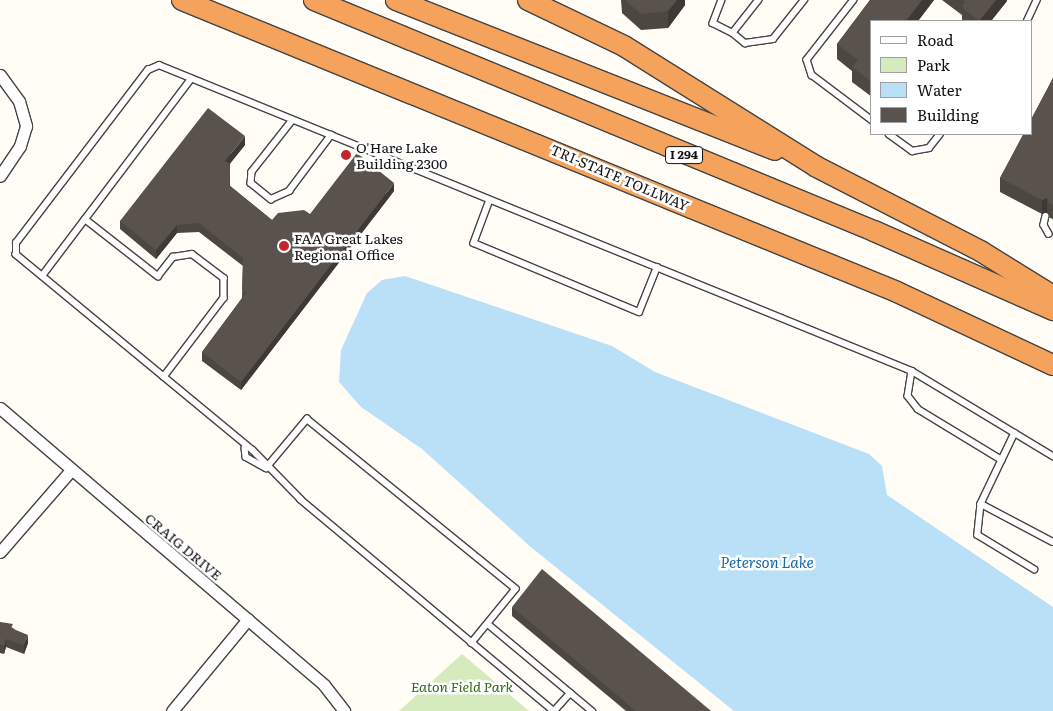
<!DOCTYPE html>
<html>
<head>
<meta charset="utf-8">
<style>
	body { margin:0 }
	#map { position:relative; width:1053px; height:711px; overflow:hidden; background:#fffdf5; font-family:Literata,serif }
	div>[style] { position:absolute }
	.green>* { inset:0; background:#d5ebbd }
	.water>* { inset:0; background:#b9e0f7 }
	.roads { filter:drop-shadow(1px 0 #444) drop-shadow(-1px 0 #444) drop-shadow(0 1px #444) drop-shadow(0 -1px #444) }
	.lane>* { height:5.5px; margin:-2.75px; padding:0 2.75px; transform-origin:2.75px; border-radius:2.75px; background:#fff }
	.street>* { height:11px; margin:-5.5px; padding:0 5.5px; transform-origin:5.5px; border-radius:5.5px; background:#fff }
	.highway>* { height:20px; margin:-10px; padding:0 10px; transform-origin:10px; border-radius:10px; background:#f5a25d }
	.wall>* { inset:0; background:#4d4742 }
	.shaded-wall>* { inset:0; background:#3f3936 }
	.building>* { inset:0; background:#5a524d }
	.dots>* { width:14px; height:14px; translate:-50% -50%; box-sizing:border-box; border:2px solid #fff; border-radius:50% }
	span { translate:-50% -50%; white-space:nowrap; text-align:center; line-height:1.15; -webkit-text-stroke:5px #fff; paint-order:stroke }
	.shield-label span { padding:1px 4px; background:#fff; border:1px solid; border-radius:4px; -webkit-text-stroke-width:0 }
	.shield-label { font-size:12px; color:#111; font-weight:700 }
	.poi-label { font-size:14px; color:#111 }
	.left { translate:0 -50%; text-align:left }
	.street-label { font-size:14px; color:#111 }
	.park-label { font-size:14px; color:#2f6b1f; font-style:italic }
	.water-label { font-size:15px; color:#1768a6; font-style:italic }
	.legend { position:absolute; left:870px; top:20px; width:162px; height:115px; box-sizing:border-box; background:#fff; border:1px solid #a0a0a0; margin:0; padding:6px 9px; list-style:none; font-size:15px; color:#111 }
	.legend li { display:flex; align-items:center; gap:10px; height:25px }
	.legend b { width:25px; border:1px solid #a0a0a0 }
</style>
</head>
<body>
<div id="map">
	<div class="green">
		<div style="clip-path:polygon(462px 654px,529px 711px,399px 711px)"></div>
	</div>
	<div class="water">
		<div style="clip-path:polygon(405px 276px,612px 346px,655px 372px,869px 454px,882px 466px,887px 495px,1053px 607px,1053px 711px,734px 711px,532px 548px,422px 449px,361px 407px,339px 382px,341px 350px,367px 293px,382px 280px)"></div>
	</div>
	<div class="roads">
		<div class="lane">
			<div style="left:722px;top:0;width:25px;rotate:111deg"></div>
			<div style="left:713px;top:23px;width:22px;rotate:27deg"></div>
			<div style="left:759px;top:0;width:42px;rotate:128.2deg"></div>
			<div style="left:733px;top:33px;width:16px;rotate:40deg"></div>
			<div style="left:745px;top:43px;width:28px;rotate:-8deg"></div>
			<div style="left:773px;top:39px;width:50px;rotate:-51.5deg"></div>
			<div style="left:854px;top:0;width:76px;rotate:128.1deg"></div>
			<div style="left:807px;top:60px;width:16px;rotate:72deg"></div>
			<div style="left:812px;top:75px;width:75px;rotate:36.9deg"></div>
			<div style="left:1027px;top:21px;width:23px;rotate:-65deg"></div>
			<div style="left:293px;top:120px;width:66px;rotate:128.3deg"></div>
			<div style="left:252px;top:172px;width:11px;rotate:95deg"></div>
			<div style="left:251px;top:183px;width:26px;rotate:39deg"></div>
			<div style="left:271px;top:199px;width:20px;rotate:-24deg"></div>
			<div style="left:289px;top:191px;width:70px;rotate:-53.1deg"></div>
			<div style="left:889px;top:134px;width:29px;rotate:36deg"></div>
			<div style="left:912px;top:151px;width:17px;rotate:-10deg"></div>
			<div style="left:929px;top:148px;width:18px;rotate:-52deg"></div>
			<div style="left:490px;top:200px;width:46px;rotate:110.4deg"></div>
			<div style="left:474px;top:243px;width:179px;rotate:22.7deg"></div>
			<div style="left:639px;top:312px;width:48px;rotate:-68.2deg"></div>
			<div style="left:1046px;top:216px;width:9px;rotate:103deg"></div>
			<div style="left:1044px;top:225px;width:10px;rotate:61deg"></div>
			<div style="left:85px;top:219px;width:93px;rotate:38deg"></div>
			<div style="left:158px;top:276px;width:24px;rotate:-52deg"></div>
			<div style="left:173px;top:257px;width:19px;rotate:-9deg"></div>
			<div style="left:192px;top:254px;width:40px;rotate:37deg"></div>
			<div style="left:224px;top:278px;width:20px;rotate:90deg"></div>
			<div style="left:224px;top:298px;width:99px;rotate:127.2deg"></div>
			<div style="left:42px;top:276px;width:247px;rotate:-52.9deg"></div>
			<div style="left:912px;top:371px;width:25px;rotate:99deg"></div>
			<div style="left:908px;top:396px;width:16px;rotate:52deg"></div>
			<div style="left:918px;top:409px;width:98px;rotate:31.3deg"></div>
			<div style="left:1015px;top:433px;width:79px;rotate:115.6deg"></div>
			<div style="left:981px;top:504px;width:81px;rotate:27.8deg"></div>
			<div style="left:245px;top:448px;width:9px;rotate:84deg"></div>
			<div style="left:246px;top:457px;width:23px;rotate:29deg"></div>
			<div style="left:266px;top:468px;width:64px;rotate:-50.1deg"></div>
			<div style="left:307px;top:419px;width:269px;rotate:39.1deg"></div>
			<div style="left:516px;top:589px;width:70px;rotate:129.2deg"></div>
			<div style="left:981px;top:504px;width:31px;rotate:96deg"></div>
			<div style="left:978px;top:535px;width:66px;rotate:31.3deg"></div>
			<div style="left:488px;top:624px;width:136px;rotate:39.9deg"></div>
			<div style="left:553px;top:711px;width:329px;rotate:-140.1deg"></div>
			<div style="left:301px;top:500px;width:69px;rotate:-134.4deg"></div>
			<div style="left:253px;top:451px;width:308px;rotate:-140.4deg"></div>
			<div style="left:16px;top:255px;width:12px;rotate:-90deg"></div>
			<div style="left:16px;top:243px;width:218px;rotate:-52.7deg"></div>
			<div style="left:148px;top:70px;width:12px;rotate:-24deg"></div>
			<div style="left:159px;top:65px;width:813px;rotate:22.12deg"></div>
			<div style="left:912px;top:371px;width:165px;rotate:31.1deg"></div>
			<div style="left:554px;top:711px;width:24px;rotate:-48deg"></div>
		</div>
		<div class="street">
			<div style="left:0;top:75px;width:32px;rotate:54deg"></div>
			<div style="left:19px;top:101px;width:26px;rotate:74deg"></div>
			<div style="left:26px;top:126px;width:21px;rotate:107deg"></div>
			<div style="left:20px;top:146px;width:36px;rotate:124deg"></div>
			<div style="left:0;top:408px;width:426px;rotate:40.5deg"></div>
			<div style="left:324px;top:685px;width:33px;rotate:52deg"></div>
			<div style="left:0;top:552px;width:108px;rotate:-49.1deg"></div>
			<div style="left:172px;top:711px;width:119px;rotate:-50.4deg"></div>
		</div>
		<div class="highway">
			<div style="left:182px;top:0;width:772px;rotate:22.21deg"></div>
			<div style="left:897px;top:292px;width:172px;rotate:25.1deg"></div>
			<div style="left:314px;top:0;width:606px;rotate:22.42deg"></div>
			<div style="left:874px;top:231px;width:196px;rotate:23.8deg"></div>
			<div style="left:396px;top:0;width:407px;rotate:21.6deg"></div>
			<div style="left:528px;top:0;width:106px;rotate:25.6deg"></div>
			<div style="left:624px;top:46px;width:226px;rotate:32.1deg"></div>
			<div style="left:815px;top:166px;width:188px;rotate:27.2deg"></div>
			<div style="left:982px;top:252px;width:84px;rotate:31.8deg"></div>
		</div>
	</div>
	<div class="wall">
		<div style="clip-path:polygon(621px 0,685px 0,685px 5px,668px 28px,641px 30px,622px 13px)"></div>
		<div style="clip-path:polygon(870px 0,934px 0,918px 21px,872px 21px,872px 97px,852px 82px,852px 71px,837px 59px,837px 44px)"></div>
		<div style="clip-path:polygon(942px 0,1007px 0,1007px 1px,991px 21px,962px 21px,962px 15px)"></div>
		<div style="clip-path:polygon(1053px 78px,1053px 219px,1050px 218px,1047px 212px,1042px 214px,1000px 192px,1000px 178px)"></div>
		<div style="clip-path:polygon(245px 145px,230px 163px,230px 186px,272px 220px,310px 214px,394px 191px,241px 390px,202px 361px,202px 352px,242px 298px,243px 266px,199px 232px,177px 233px,156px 259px,120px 229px,120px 221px)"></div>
		<div style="clip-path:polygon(512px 607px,711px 711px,626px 711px,512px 616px)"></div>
		<div style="clip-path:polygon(0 622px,13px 628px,28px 643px,24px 654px,6px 647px,4px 654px,0 653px)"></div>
	</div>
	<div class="shaded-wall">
		<div style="clip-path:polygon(677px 0,685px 0,685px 5px,668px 28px,668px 11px)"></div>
		<div style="clip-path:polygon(922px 0,934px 0,918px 21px,906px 21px)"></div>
		<div style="clip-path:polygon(996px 0,1007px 0,1007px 1px,991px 21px,979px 21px)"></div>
		<div style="clip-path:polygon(245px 136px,245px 145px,225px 170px,225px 161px)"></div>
		<div style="clip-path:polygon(394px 183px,394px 191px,241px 390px,241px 382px)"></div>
		<div style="clip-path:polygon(1047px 198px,1047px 212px,1042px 214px,1042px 200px)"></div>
		<div style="clip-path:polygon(177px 225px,177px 233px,156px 259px,156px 250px)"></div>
		<div style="clip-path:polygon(28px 635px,28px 643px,24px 654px,24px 645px)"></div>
		<div style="clip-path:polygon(6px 639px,6px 647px,4px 654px,4px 646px)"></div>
	</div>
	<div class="building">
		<div style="clip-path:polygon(625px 0,677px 0,668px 11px,641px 14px)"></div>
		<div style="clip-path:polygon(870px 0,922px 0,906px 21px,872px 21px,872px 82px,852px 67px,858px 60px,837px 44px)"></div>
		<div style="clip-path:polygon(962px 0,996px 0,979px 21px,962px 7px,965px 2px)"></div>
		<div style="clip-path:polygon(1053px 78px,1053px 205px,1050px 204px,1047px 198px,1042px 200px,1000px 178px,1024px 134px,1032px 134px,1032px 118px)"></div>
		<div style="clip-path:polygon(208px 108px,245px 136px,225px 161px,230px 164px,229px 185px,272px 220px,278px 213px,304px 210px,310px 214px,357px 153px,394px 183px,241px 382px,202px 352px,246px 293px,242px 290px,243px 258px,199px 223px,177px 225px,156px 250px,120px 221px)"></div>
		<div style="clip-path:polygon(542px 569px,711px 711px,636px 711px,512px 607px)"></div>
		<div style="clip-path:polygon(0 622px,13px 624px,11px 628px,28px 635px,24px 645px,6px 639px,4px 646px,0 644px)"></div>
	</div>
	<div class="dots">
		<div style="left:346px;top:155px;background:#c4262e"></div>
		<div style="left:284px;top:246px;background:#c4262e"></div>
	</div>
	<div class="shield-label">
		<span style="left:684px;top:155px">I 294</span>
	</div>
	<div class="poi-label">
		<span class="left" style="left:356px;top:155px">O'Hare Lake<br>Building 2300</span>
		<span class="left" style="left:294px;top:246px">FAA Great Lakes<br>Regional Office</span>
	</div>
	<div class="street-label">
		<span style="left:620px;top:177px;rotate:23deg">TRI-STATE TOLLWAY</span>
		<span style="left:184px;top:546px;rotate:40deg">CRAIG DRIVE</span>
	</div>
	<div class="park-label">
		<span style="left:462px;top:686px">Eaton Field Park</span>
	</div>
	<div class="water-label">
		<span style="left:767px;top:562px">Peterson Lake</span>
	</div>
	<ul class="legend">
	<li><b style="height:6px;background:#fff"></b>Road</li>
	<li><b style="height:14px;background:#d5ebbd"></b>Park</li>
	<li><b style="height:14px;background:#b9e0f7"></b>Water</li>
	<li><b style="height:14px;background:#5a524d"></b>Building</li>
	</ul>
</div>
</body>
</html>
